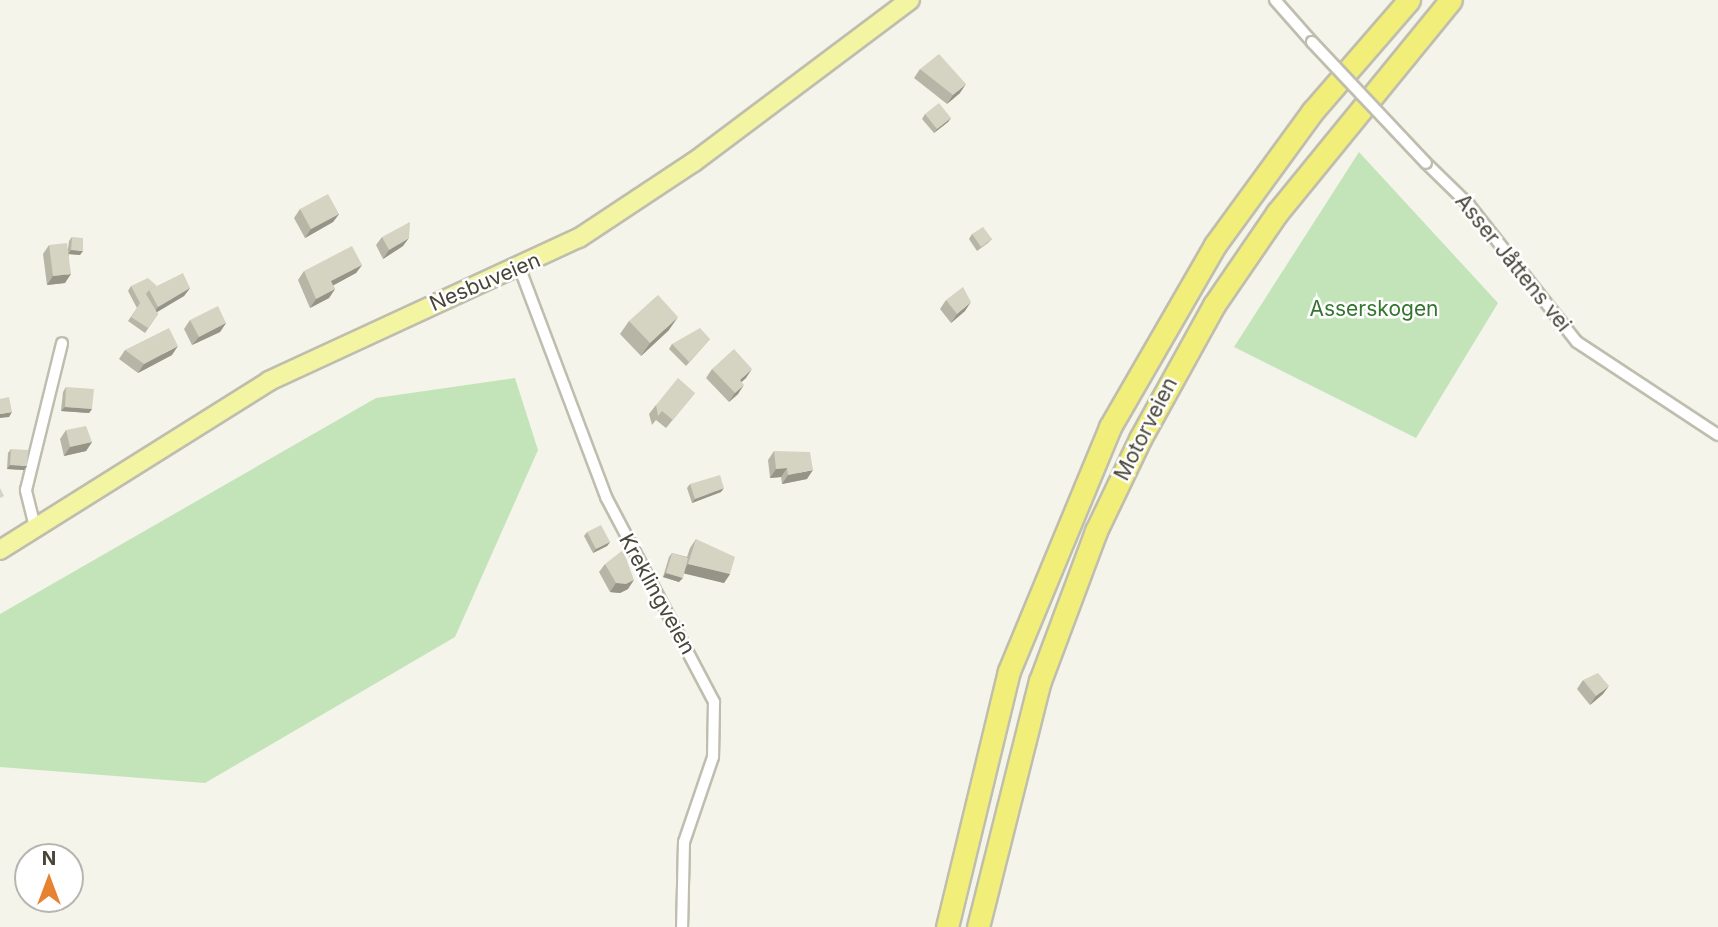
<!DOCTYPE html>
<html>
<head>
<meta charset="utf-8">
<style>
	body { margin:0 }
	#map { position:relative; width:1718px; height:927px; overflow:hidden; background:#f4f4eb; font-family:Inter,sans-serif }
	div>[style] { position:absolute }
	.green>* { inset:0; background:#c3e4b8 }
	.roads { filter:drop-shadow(2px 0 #bfbeae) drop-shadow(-2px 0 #bfbeae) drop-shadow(0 2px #bfbeae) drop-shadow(0 -2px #bfbeae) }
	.minor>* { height:10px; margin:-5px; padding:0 5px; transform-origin:5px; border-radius:5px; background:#fff }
	.primary>* { height:18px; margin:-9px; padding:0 9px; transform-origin:9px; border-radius:9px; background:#f3f5a3 }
	.motorway>* { height:21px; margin:-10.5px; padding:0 10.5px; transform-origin:10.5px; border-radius:10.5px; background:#f1ee79 }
	.bridges { filter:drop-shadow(2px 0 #bfbeae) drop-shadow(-2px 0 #bfbeae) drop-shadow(0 2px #bfbeae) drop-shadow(0 -2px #bfbeae) }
	.minor-bridge>* { height:10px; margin:-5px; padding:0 5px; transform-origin:5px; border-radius:5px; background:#fff }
	.wall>* { inset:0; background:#b7b5a6 }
	.shaded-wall>* { inset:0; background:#959487 }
	.building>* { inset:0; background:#d5d3c1 }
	span { translate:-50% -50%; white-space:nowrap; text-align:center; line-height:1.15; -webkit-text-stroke:5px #fff; paint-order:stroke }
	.street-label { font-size:21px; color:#484639 }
	.park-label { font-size:21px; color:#367531 }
	.north { position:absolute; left:14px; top:843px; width:70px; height:70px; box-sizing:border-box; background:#fff; border:2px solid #b6b5b0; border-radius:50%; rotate:0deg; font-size:19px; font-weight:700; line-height:28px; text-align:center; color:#484639 }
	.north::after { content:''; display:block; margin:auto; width:24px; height:32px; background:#e78330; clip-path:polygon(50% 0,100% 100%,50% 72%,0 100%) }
</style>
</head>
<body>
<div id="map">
	<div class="green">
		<div style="clip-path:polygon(1359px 152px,1498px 303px,1416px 438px,1234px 347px)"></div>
		<div style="clip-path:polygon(515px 378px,538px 450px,455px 637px,205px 783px,0 767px,0 614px,376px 398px)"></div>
	</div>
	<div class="roads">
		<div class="minor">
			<div style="left:1275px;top:0;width:56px;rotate:48.6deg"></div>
			<div style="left:1426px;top:163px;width:60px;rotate:44.3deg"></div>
			<div style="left:1469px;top:205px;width:174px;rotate:51.8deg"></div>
			<div style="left:1577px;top:342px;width:169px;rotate:33.4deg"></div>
			<div style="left:520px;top:269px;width:244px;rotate:69.3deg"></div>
			<div style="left:606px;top:497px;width:232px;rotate:62.2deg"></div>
			<div style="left:714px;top:702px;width:55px;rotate:91deg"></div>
			<div style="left:713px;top:757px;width:90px;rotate:108.8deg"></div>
			<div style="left:684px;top:842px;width:85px;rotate:91.3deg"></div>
			<div style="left:35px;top:527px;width:38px;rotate:-104deg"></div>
			<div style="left:26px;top:490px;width:151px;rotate:-76.2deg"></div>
		</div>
		<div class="primary">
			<div style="left:0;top:550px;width:318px;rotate:-32.1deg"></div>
			<div style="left:269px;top:381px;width:341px;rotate:-24.8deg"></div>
			<div style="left:579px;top:238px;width:138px;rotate:-33.5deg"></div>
			<div style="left:694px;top:162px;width:270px;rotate:-36.9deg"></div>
		</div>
		<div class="motorway">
			<div style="left:947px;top:927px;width:263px;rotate:-76.4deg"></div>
			<div style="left:1009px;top:671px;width:264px;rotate:-67.5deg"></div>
			<div style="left:1110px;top:427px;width:210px;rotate:-60deg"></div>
			<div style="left:1215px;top:245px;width:165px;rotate:-53.9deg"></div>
			<div style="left:1312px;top:112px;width:148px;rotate:-49.1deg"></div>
			<div style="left:978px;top:927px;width:254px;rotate:-75.9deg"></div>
			<div style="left:1040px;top:681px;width:160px;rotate:-69.5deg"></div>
			<div style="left:1096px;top:531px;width:102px;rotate:-64.4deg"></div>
			<div style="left:1140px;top:439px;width:153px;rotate:-61.1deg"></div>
			<div style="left:1214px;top:305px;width:112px;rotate:-55.6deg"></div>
			<div style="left:1277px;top:213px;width:275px;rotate:-50.8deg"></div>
		</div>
	</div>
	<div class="bridges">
		<div class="minor-bridge">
			<div style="left:1312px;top:42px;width:166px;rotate:46.7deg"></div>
		</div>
	</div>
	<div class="wall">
		<div style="clip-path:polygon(920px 69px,960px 93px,947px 104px,914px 78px)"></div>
		<div style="clip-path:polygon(925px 114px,951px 118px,948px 122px,934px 133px,922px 119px)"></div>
		<div style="clip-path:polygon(300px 209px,339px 214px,333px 222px,305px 238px,294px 218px)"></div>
		<div style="clip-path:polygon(972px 234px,992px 239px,988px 243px,977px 251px,969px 239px)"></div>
		<div style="clip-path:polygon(72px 237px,80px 255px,69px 254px,65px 283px,47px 285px,43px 254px,49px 245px,68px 249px,69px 241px)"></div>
		<div style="clip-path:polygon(382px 237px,403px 246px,383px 259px,376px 245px)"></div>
		<div style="clip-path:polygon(362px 265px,356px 273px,333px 285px,335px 289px,329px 298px,310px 308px,298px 280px,304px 271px)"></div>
		<div style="clip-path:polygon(131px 286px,190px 288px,184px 296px,157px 312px,158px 314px,145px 333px,128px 321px,137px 308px,128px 291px)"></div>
		<div style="clip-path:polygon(946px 300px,965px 311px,951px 323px,940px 309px)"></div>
		<div style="clip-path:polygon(190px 320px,226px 323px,220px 332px,192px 345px,184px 329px)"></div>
		<div style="clip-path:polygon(629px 321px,669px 330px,641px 356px,620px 334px)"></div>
		<div style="clip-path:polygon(710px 339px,686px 366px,669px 349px,672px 344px)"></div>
		<div style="clip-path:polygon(125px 350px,172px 355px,138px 373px,119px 359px)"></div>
		<div style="clip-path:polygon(712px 369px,746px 378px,741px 382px,738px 394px,729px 402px,706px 378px)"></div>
		<div style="clip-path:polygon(66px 387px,92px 409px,89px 413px,61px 411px,63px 392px)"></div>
		<div style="clip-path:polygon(695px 393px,666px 428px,656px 420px,652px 425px,649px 414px,656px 405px)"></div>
		<div style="clip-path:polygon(66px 430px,92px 442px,86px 451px,64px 456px,60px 439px)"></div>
		<div style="clip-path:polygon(11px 449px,24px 470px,7px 469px,8px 453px)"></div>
		<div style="clip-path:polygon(774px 451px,807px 479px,782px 484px,781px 477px,770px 478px,768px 460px)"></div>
		<div style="clip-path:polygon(690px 484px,721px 492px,692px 503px,687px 488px)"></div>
		<div style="clip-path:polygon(587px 532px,610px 542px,607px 546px,593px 553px,584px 536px)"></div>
		<div style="clip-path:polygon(696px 539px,730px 574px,724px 583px,684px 573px,679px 582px,663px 577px,669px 557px,672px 553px,687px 557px,690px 548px)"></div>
		<div style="clip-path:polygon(605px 564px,628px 589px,620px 593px,610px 592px,599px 572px)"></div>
		<div style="clip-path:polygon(1583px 680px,1603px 694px,1590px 705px,1577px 689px)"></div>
	</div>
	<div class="shaded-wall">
		<div style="clip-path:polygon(966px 84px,960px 93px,947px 104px,953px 95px)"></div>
		<div style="clip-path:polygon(951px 118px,948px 122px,934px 133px,937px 129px)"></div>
		<div style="clip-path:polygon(339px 214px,333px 222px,305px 238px,311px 229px)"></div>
		<div style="clip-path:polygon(409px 238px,403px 246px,383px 259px,389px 250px)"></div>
		<div style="clip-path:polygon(71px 250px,83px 251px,80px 255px,68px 254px)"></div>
		<div style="clip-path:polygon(362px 265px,356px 273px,325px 290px,331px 281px)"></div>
		<div style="clip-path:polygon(71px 274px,65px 283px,47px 285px,53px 276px)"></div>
		<div style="clip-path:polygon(190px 288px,184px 296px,152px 315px,158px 307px)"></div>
		<div style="clip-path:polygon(335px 289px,329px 298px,310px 308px,316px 299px)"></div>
		<div style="clip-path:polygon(971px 302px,965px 311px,951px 323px,957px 314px)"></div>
		<div style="clip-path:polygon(678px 317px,669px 330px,641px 356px,650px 343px)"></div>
		<div style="clip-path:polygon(226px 323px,220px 332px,192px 345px,199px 337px)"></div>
		<div style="clip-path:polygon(178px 346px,172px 355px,138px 373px,144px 364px)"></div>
		<div style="clip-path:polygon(752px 369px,746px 378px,734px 389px,740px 380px)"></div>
		<div style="clip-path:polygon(744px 385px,738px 394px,729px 402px,735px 393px)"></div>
		<div style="clip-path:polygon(65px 407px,92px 409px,89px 413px,61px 411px)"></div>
		<div style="clip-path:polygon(12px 412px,9px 417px,0 418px,0 414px)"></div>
		<div style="clip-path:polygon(92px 442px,86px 451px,64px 456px,70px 447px)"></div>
		<div style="clip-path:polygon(10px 465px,27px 466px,24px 470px,7px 469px)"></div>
		<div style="clip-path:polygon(787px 468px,781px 477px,770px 478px,776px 469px)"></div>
		<div style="clip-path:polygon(813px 470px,807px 479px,782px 484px,788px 475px)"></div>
		<div style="clip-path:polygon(724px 488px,721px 492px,692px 503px,695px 499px)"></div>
		<div style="clip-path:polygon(610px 542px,607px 546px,593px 553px,596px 549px)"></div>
		<div style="clip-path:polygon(688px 564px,730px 574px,724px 583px,682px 573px)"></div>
		<div style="clip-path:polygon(666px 573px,683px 578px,679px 582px,663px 577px)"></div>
		<div style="clip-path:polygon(634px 580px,628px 589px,620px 593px,610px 592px,616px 583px)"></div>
		<div style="clip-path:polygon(1609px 686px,1603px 694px,1590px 705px,1596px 696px)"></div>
	</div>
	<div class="building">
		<div style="clip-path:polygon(939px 54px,966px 84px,953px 95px,920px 69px)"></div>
		<div style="clip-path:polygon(939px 103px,951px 118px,937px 129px,925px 114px)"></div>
		<div style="clip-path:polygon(328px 194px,339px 214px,311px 229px,300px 209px)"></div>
		<div style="clip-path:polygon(410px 222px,409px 238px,389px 250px,382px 237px)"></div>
		<div style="clip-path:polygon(983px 227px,992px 239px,981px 247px,972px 234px)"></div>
		<div style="clip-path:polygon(72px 237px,83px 238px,83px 251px,71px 250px)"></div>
		<div style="clip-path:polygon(67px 243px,71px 274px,53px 276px,49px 245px)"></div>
		<div style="clip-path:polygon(352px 246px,362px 265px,331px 281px,335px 289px,316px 299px,304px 271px)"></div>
		<div style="clip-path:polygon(183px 273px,190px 288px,158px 307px,149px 290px)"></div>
		<div style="clip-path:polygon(148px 278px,157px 286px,149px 290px,146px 294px,158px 314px,148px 328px,131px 317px,140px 303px,131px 286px)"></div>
		<div style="clip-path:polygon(963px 287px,971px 302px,957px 314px,946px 300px)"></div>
		<div style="clip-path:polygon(658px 295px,678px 317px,650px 343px,629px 321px)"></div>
		<div style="clip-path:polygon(218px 306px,226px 323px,199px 337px,190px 320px)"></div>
		<div style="clip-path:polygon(169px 328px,178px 346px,144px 364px,125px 350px)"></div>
		<div style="clip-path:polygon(700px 328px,710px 339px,689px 362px,672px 344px)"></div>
		<div style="clip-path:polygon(734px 349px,752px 369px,740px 380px,744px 385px,735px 393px,712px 369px)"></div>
		<div style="clip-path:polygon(678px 378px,695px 393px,673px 420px,662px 411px,658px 416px,656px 405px)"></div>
		<div style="clip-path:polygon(66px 387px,94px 389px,92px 409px,65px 407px)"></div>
		<div style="clip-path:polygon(9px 397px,12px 412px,0 414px,0 399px)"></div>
		<div style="clip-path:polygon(86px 426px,92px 442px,70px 447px,66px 430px)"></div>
		<div style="clip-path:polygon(11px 449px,28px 450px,27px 466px,10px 465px)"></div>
		<div style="clip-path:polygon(774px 451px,810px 452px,813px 470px,788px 475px,787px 468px,776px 469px)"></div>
		<div style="clip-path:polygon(720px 475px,724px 488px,695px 499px,690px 484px)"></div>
		<div style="clip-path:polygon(0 488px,4px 496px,0 498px)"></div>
		<div style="clip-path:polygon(601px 525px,610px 542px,596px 549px,587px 532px)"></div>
		<div style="clip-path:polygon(696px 539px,735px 557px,730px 574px,688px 564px)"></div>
		<div style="clip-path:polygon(623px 550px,634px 580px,626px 584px,616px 583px,605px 564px)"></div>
		<div style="clip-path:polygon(672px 553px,688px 558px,683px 578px,666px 573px)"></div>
		<div style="clip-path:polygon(1598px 673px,1609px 686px,1596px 696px,1583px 680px)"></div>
	</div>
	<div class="street-label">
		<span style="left:1513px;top:263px;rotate:51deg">Asser Jåttens vei</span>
		<span style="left:485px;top:282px;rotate:-23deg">Nesbuveien</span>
		<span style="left:1146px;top:429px;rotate:-63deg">Motorveien</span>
		<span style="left:657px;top:594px;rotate:61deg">Kreklingveien</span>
	</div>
	<div class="park-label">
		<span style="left:1374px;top:309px">Asserskogen</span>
	</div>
	<div class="north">N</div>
</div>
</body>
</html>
